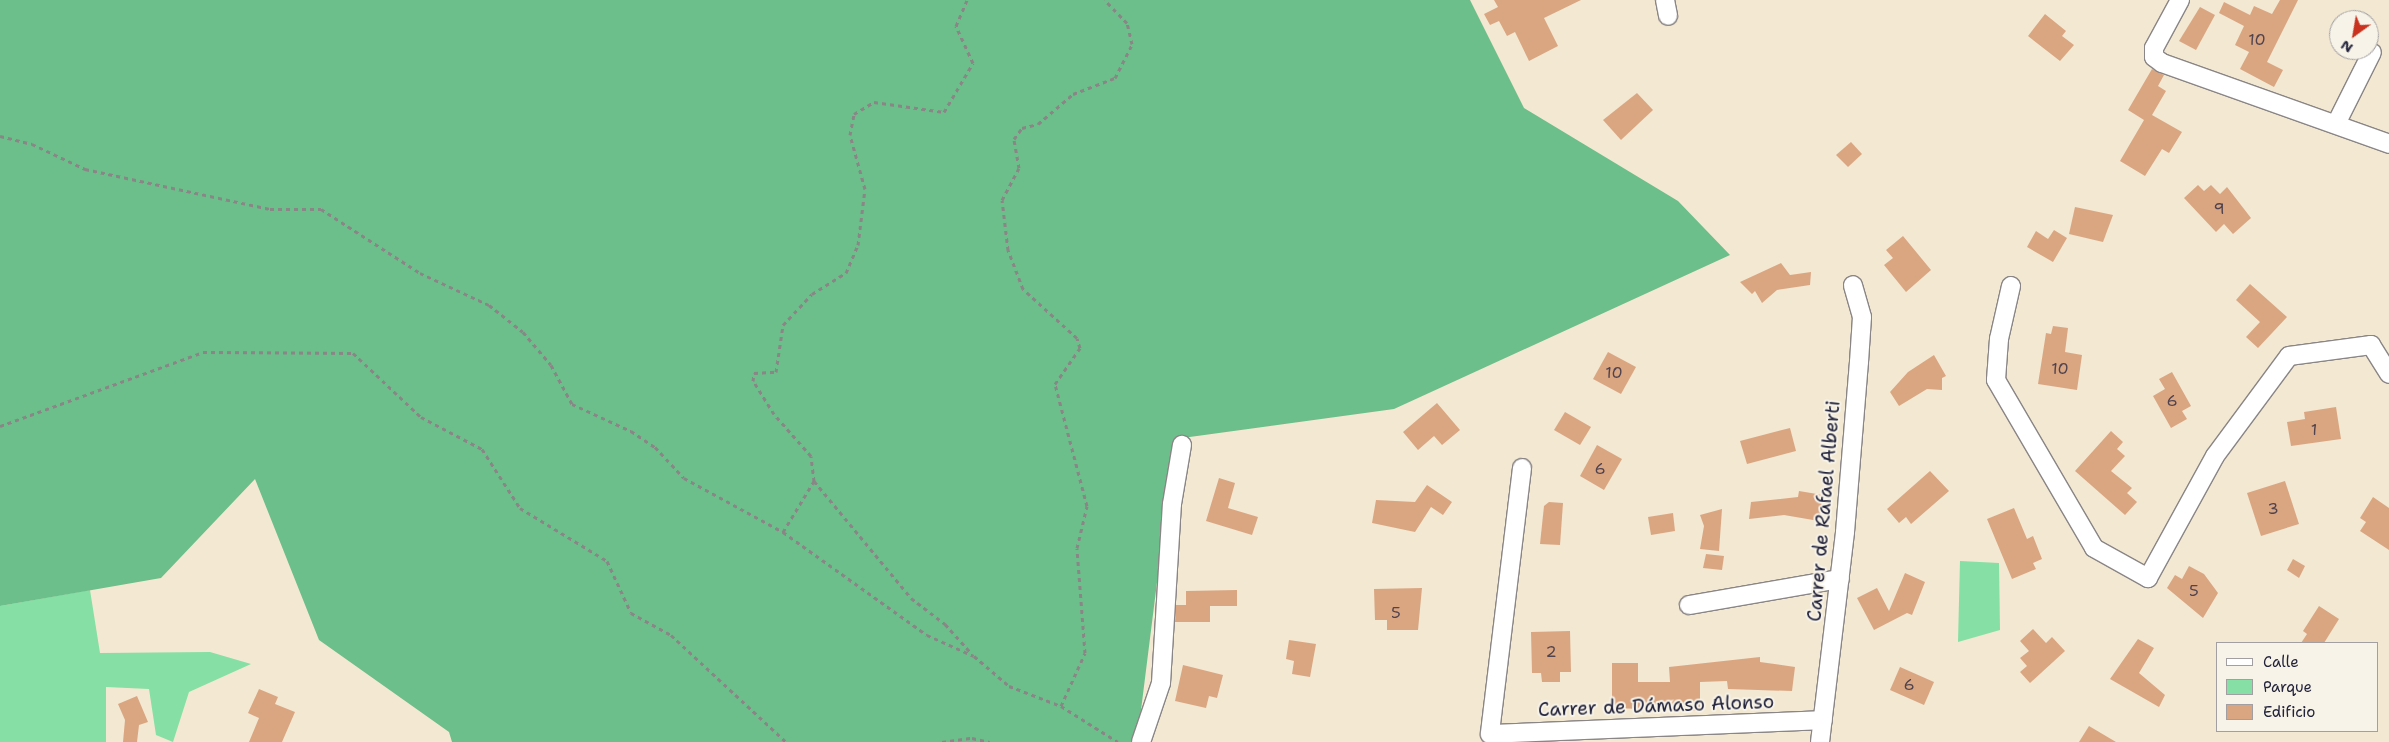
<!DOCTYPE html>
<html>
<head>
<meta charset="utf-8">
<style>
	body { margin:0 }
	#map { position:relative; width:2389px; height:742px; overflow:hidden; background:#f3e8d2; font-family:"Shantell Sans",sans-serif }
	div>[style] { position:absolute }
	.green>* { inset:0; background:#86dfa4 }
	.forest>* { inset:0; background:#6cbe8a }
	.building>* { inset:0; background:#daa682 }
	.path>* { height:3px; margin-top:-1.5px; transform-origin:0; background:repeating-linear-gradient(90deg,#8a8586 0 4px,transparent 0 8px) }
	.roads { filter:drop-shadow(1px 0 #8a8586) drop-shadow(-1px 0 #8a8586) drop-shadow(0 1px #8a8586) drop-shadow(0 -1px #8a8586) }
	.minor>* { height:18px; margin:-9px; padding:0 9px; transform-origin:9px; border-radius:9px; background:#fff }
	span { translate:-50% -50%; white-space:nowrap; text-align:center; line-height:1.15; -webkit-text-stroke:4px #f7f3e8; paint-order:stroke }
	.number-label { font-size:16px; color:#50434d }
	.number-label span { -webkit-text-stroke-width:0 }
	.street-label { font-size:19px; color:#22223b }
	.legend { position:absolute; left:2216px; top:642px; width:162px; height:90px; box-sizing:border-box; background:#f7f3e8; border:1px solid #a29fa3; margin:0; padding:6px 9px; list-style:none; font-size:15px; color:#22223b }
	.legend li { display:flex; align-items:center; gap:10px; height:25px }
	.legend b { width:25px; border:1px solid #a29fa3 }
	.north { position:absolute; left:2329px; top:10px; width:50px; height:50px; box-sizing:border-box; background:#f7f3e8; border:1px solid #a29fa3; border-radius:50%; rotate:212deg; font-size:14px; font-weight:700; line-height:20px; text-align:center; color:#22223b }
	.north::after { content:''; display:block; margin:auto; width:18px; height:22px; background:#c8321e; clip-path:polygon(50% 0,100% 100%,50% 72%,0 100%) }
</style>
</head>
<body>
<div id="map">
	<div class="green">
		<div style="clip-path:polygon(1960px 561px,1999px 563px,2000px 630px,1958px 642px)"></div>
		<div style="clip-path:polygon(90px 590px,100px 653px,210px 652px,251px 664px,189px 692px,173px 742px,156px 735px,149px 689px,106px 687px,106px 742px,0 742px,0 606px)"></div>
	</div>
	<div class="forest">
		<div style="clip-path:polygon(0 0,1470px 0,1524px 108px,1678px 201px,1730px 255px,1394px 409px,1175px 439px,1137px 742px,452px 742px,449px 732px,319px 640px,255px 479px,161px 578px,0 606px)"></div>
	</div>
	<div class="building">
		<div style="clip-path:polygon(1494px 0,1581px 0,1544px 18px,1558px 46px,1529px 61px,1515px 32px,1507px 36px,1499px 21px,1490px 25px,1484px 14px,1498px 7px)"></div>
		<div style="clip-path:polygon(2280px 0,2298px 0,2267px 62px,2283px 70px,2274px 87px,2240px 69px,2249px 52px,2235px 45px,2244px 26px,2219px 13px,2224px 2px,2250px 15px,2254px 6px,2272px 14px)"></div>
		<div style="clip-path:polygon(2200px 7px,2215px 15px,2196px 50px,2179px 41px)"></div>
		<div style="clip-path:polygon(2045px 14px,2066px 31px,2062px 36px,2074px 45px,2060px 61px,2028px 36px)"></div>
		<div style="clip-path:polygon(2152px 69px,2164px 75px,2158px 86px,2166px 91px,2152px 115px,2182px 132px,2169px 153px,2162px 149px,2145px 176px,2120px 161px,2144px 120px,2128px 110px)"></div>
		<div style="clip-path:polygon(1637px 93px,1653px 110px,1621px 140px,1603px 120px)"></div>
		<div style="clip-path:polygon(1851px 142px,1862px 154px,1848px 167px,1836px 155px)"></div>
		<div style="clip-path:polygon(2198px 185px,2204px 191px,2211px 185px,2220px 194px,2227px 187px,2251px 218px,2233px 234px,2224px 224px,2216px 232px,2184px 198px)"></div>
		<div style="clip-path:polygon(2075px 207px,2113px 215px,2103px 242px,2069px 234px)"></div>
		<div style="clip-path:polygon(2054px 230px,2067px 238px,2053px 262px,2027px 247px,2036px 231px,2048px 239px)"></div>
		<div style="clip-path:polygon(1903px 236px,1931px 270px,1906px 292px,1884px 265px,1893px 258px,1886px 250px)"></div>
		<div style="clip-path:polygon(1781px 263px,1790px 275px,1811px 272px,1810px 285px,1777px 290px,1762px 303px,1755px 291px,1752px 294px,1740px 282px)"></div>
		<div style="clip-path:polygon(2250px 284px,2287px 317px,2258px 348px,2246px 337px,2260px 322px,2236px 300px)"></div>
		<div style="clip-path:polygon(2053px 326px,2068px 328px,2065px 352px,2082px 355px,2077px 390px,2038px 384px,2046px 333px,2051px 334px)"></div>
		<div style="clip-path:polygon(1608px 352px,1636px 367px,1621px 394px,1593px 379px)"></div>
		<div style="clip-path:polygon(1934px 355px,1946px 376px,1942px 378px,1942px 390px,1927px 389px,1899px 406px,1890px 392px,1908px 372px)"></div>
		<div style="clip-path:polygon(2172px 372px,2191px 406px,2182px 411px,2187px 419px,2171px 428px,2153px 396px,2165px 389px,2159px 379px)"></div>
		<div style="clip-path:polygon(1437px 403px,1460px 430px,1442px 445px,1434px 436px,1418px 450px,1403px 432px)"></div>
		<div style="clip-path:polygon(2336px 407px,2341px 439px,2291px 446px,2287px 422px,2305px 419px,2304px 412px)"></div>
		<div style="clip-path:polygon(1565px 412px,1591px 427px,1580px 445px,1554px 430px)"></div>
		<div style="clip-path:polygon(1790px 428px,1796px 451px,1747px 464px,1740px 441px)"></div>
		<div style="clip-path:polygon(2111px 431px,2123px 442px,2117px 449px,2125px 456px,2111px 471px,2132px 488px,2127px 493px,2137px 502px,2125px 515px,2075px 471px)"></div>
		<div style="clip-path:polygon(1597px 445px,1622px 459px,1604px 490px,1580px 476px)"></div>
		<div style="clip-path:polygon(1930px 471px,1949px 491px,1911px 524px,1906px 517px,1899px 523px,1887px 509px)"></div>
		<div style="clip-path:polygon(1219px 478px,1235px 483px,1228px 508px,1258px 517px,1252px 535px,1206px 521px)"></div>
		<div style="clip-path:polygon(2285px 481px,2299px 524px,2261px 536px,2247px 493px)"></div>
		<div style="clip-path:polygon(1427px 485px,1452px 502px,1443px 515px,1431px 507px,1415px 532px,1372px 523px,1376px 500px,1415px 502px)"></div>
		<div style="clip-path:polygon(1799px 491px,1823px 495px,1819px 521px,1784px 515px,1749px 519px,1751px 502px,1798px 497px)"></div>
		<div style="clip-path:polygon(2373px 497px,2389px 508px,2389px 550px,2360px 531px,2366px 522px,2360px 518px)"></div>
		<div style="clip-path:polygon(1549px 502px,1563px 503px,1560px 545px,1540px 544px,1544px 506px)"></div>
		<div style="clip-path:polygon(2014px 508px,2027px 539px,2033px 536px,2042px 559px,2033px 563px,2036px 569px,2012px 579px,1987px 519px)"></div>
		<div style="clip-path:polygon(1722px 509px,1719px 551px,1700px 549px,1704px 526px,1700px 515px)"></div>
		<div style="clip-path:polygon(1673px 513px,1675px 531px,1651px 535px,1648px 517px)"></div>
		<div style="clip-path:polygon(1706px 554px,1724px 556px,1722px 570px,1703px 568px)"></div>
		<div style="clip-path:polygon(2293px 559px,2305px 566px,2299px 578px,2287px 570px)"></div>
		<div style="clip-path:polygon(2189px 566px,2204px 574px,2218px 593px,2203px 618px,2167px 588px,2175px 575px,2182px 579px)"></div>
		<div style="clip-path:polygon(1905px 573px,1925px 582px,1912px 615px,1907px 613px,1874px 630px,1857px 598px,1877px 588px,1889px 611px)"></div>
		<div style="clip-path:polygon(1422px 588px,1418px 630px,1387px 630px,1387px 620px,1375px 620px,1374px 589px)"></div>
		<div style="clip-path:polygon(1237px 590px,1237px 606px,1210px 606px,1210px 622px,1175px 622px,1176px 605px,1186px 605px,1186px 591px)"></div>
		<div style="clip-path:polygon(2319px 606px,2339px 619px,2324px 643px,2301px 643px,2307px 634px,2303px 631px)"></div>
		<div style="clip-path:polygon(2033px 629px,2046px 643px,2052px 637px,2065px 651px,2030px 683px,2020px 672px,2027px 666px,2020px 658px,2029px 651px,2020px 641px)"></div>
		<div style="clip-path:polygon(1570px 631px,1571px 672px,1560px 672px,1560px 682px,1542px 682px,1541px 673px,1532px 673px,1531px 632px)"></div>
		<div style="clip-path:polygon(2138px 639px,2154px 648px,2139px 673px,2165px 695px,2159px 707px,2110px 679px)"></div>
		<div style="clip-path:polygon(1289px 640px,1316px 644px,1310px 677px,1292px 674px,1294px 661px,1286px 659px)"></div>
		<div style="clip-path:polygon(1760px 657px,1760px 662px,1795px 667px,1792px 691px,1728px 689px,1727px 681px,1700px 682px,1700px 711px,1612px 708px,1612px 663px,1638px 663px,1638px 682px,1670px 682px,1669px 667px)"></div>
		<div style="clip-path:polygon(1183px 665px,1223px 675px,1217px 698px,1209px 696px,1206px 708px,1175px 701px)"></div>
		<div style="clip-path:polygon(1900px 667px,1934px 682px,1924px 705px,1890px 690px)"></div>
		<div style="clip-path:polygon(259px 689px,278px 697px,275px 704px,295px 712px,282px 742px,249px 742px,259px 718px,248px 713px)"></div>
		<div style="clip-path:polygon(137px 696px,148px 722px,139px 725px,137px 742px,123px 742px,125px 720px,118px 704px)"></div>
		<div style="clip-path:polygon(2089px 726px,2116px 742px,2079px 742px)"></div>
	</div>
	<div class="path">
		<div style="left:0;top:136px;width:33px;rotate:14deg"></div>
		<div style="left:32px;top:144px;width:59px;rotate:25.3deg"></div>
		<div style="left:85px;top:169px;width:189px;rotate:12.2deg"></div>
		<div style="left:270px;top:209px;width:51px"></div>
		<div style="left:321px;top:209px;width:118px;rotate:32.9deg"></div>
		<div style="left:420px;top:273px;width:76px;rotate:24.9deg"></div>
		<div style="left:489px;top:305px;width:43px;rotate:38.5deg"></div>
		<div style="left:523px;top:332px;width:43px;rotate:49.7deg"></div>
		<div style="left:551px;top:365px;width:44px;rotate:61.7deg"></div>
		<div style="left:572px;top:404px;width:65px;rotate:24.6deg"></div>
		<div style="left:631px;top:431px;width:29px;rotate:34deg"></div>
		<div style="left:655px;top:447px;width:42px;rotate:46.9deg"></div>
		<div style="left:684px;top:478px;width:113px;rotate:28.6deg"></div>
		<div style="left:783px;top:532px;width:177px;rotate:35.6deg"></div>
		<div style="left:927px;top:635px;width:51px;rotate:24.1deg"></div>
		<div style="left:974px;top:656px;width:46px;rotate:40.6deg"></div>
		<div style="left:1009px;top:686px;width:56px;rotate:21deg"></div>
		<div style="left:1061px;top:706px;width:67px;rotate:32.3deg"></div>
		<div style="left:0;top:426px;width:216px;rotate:-20deg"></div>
		<div style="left:203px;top:352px;width:150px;rotate:0.4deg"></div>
		<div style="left:353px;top:353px;width:93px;rotate:43.3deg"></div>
		<div style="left:421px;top:417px;width:69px;rotate:27.7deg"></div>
		<div style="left:482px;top:449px;width:70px;rotate:57.2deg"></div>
		<div style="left:520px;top:508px;width:102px;rotate:31.3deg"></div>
		<div style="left:607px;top:561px;width:57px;rotate:65.2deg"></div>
		<div style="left:631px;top:613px;width:46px;rotate:28.8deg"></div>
		<div style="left:671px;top:635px;width:157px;rotate:42.9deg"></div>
		<div style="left:814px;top:481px;width:25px;rotate:-97deg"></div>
		<div style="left:811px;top:456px;width:56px;rotate:-131.4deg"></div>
		<div style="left:774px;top:414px;width:39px;rotate:-122deg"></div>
		<div style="left:753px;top:381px;width:8px;rotate:-83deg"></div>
		<div style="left:754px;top:373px;width:22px;rotate:-3deg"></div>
		<div style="left:776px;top:372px;width:48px;rotate:-81.5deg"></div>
		<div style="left:783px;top:325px;width:42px;rotate:-46.9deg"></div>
		<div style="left:812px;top:294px;width:40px;rotate:-32deg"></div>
		<div style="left:846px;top:273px;width:30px;rotate:-67deg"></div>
		<div style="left:858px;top:245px;width:56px;rotate:-82.9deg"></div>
		<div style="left:865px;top:189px;width:56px;rotate:-105.5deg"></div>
		<div style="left:850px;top:135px;width:21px;rotate:-79deg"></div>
		<div style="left:854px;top:114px;width:23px;rotate:-31deg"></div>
		<div style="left:874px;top:102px;width:71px;rotate:8.1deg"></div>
		<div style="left:944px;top:112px;width:57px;rotate:-59.4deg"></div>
		<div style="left:973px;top:63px;width:41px;rotate:-114.7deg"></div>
		<div style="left:956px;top:26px;width:28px;rotate:-67deg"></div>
		<div style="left:783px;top:532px;width:60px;rotate:-58.7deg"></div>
		<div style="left:814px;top:481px;width:152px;rotate:50.3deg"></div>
		<div style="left:911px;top:598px;width:43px;rotate:37.4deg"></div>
		<div style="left:945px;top:624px;width:40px;rotate:48deg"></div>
		<div style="left:1061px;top:706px;width:58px;rotate:-65.6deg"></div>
		<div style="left:1085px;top:653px;width:105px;rotate:-94.4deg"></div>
		<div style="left:1077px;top:548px;width:43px;rotate:-76.6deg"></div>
		<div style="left:1087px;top:506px;width:126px;rotate:-104.7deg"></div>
		<div style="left:1055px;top:384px;width:44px;rotate:-55.2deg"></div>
		<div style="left:1080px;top:348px;width:10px;rotate:-107deg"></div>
		<div style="left:1077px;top:338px;width:73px;rotate:-137.8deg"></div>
		<div style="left:1023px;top:289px;width:42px;rotate:-111deg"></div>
		<div style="left:1008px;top:250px;width:50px;rotate:-96.8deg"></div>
		<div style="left:1002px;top:200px;width:36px;rotate:-62deg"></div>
		<div style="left:1019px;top:168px;width:29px;rotate:-100deg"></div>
		<div style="left:1014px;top:139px;width:14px;rotate:-54deg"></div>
		<div style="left:1022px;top:128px;width:16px;rotate:-14deg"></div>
		<div style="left:1038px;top:124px;width:46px;rotate:-40.6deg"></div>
		<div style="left:1073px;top:94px;width:45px;rotate:-20.9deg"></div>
		<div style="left:1115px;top:78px;width:38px;rotate:-63deg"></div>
		<div style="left:1132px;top:44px;width:22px;rotate:-103deg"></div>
		<div style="left:1127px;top:23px;width:32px;rotate:-134deg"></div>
		<div style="left:942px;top:742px;width:30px;rotate:-8deg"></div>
		<div style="left:972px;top:738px;width:18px;rotate:13deg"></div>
	</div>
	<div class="roads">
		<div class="minor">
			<div style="left:1665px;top:0;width:16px;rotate:79deg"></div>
			<div style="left:2180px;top:0;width:55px;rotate:118.4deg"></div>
			<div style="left:2154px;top:48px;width:9px;rotate:90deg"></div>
			<div style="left:2154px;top:57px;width:10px;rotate:37deg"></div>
			<div style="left:2162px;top:63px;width:241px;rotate:19.6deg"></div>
			<div style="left:2336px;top:124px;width:80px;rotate:-63.4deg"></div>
			<div style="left:2011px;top:286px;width:54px;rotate:102.8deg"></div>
			<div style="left:1999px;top:339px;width:41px;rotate:94.2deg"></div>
			<div style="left:1996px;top:380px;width:194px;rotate:59.7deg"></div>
			<div style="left:2094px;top:548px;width:62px;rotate:29.1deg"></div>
			<div style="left:2148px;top:578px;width:139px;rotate:-61.2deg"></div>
			<div style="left:2215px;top:456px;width:124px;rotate:-53.5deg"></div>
			<div style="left:2289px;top:356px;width:83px;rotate:-7.6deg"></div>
			<div style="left:2371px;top:345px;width:34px;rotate:58deg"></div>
			<div style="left:1522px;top:468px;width:268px;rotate:96.9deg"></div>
			<div style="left:1490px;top:734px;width:333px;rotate:-2.4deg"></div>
			<div style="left:1689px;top:605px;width:153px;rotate:-9.8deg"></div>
			<div style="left:1141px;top:742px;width:62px;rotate:-71.3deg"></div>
			<div style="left:1161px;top:683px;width:179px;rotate:-86.5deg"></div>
			<div style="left:1172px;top:504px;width:60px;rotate:-80.4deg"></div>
			<div style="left:1820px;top:742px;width:211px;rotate:-83.2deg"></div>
			<div style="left:1845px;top:532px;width:171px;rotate:-85.3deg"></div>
			<div style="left:1859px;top:362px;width:45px;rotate:-86.2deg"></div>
			<div style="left:1862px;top:317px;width:33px;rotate:-106deg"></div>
		</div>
	</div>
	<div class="number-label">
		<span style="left:2257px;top:40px">10</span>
		<span style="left:2219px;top:209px">9</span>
		<span style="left:2060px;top:369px">10</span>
		<span style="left:1614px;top:373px">10</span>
		<span style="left:2172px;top:401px">6</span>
		<span style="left:2314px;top:430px">1</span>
		<span style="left:1600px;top:469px">6</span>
		<span style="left:2273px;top:509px">3</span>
		<span style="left:2194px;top:591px">5</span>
		<span style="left:1396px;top:613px">5</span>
		<span style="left:1551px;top:652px">2</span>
		<span style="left:1909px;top:685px">6</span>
	</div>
	<div class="street-label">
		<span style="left:1824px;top:511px;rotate:-85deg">Carrer de Rafael Alberti</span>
		<span style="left:1656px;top:706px;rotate:-2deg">Carrer de Dámaso Alonso</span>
	</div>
	<ul class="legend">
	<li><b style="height:6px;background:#fff"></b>Calle</li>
	<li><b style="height:14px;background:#86dfa4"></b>Parque</li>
	<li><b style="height:14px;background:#daa682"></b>Edificio</li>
	</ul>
	<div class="north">N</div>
</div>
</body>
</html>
